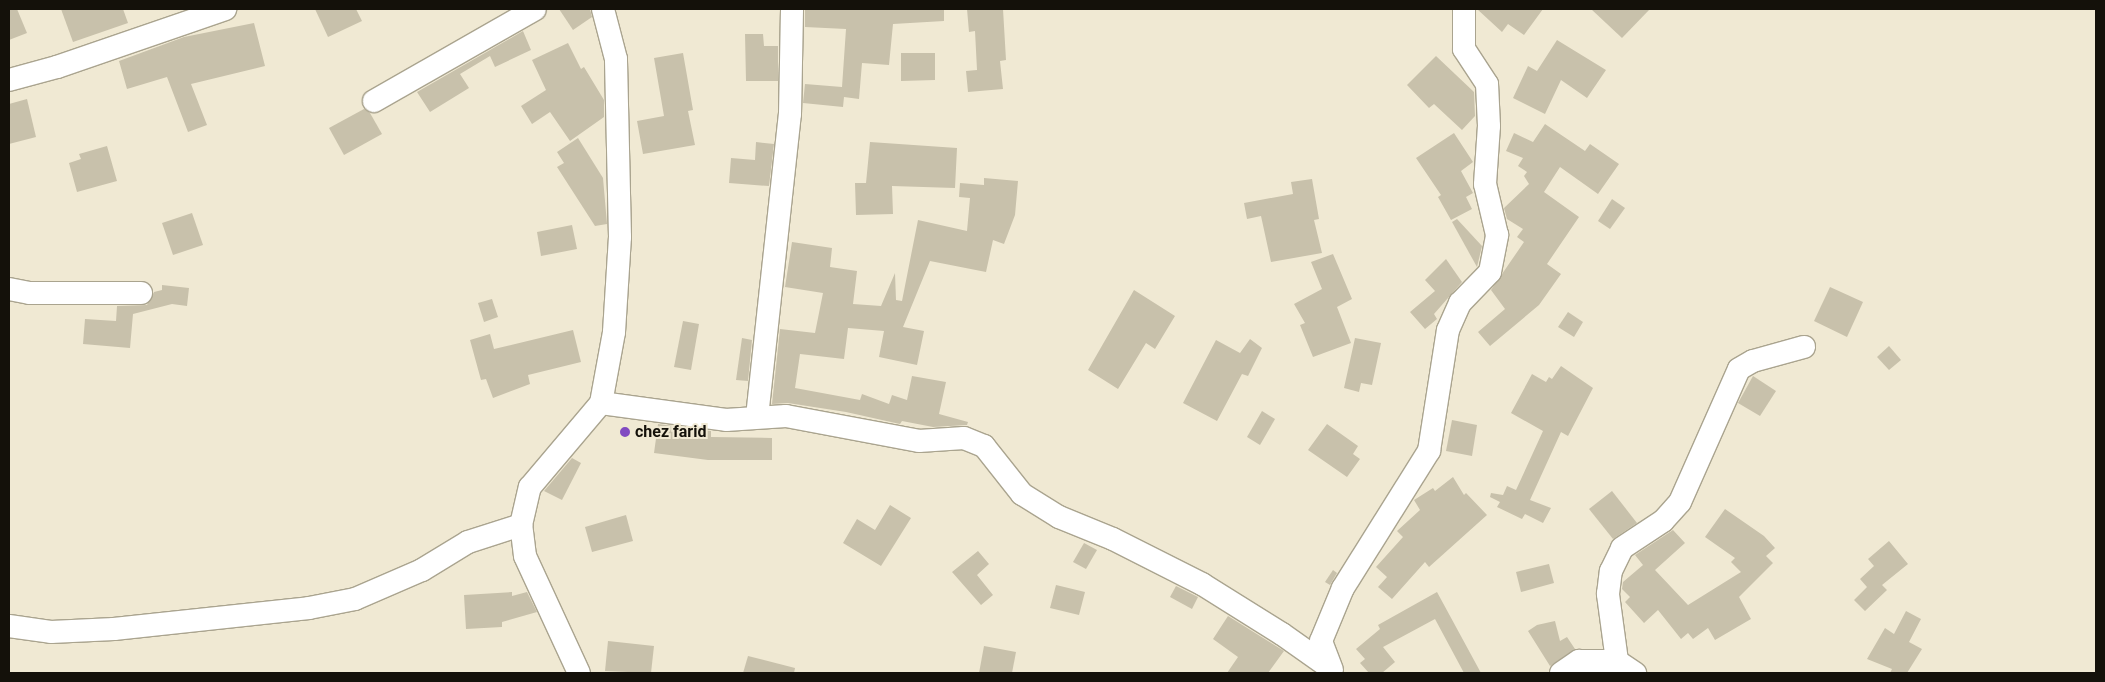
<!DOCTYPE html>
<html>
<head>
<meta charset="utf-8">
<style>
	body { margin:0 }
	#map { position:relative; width:2105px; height:682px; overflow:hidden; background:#f0e9d3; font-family:Roboto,sans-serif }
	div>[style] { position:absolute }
	.building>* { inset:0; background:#c8c1ab }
	.roads { filter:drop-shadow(1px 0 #aaa48f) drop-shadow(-1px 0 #aaa48f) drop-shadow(0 1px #aaa48f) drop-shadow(0 -1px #aaa48f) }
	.minor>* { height:22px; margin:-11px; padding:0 11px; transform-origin:11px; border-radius:11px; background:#fff }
	.dots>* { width:14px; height:14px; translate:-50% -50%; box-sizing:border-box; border:2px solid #f0e9d3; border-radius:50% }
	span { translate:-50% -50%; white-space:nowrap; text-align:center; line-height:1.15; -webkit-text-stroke:4px #f0e9d3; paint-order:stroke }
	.poi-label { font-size:16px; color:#14110a; font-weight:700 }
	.left { translate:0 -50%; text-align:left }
	.frame { position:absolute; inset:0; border:10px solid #14110a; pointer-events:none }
</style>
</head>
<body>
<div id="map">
	<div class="building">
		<div style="clip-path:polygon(9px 9px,17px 9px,27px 33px,9px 40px)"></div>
		<div style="clip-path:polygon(61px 9px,123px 9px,128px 23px,73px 42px)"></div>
		<div style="clip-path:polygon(315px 9px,356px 9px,362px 21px,328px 37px)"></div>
		<div style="clip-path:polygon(559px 9px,590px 9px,592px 17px,573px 30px)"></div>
		<div style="clip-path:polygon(805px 9px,944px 9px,944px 21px,893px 24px,889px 65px,862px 63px,859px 99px,844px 97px,843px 107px,803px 103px,805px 84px,842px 87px,846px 29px,805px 27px)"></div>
		<div style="clip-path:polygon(967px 9px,1003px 9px,1006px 60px,1000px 61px,1003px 89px,968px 92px,966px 71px,977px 70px,975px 31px,969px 32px)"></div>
		<div style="clip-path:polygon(1477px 9px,1543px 9px,1524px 35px,1508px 24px,1502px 32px)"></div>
		<div style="clip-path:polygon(1591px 9px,1650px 9px,1622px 38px)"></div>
		<div style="clip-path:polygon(254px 23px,265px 66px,191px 84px,207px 125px,188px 132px,167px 77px,127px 89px,119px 61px,184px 37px)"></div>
		<div style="clip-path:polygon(523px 31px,531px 50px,495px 67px,490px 56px,460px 74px,469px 88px,430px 112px,417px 92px)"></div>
		<div style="clip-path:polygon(745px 34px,763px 34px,764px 46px,778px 46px,778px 81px,746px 81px)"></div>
		<div style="clip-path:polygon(1557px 40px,1606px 70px,1587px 98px,1561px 80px,1545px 114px,1513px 98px,1528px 66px,1537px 71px)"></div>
		<div style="clip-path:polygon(568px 43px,581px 69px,584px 67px,604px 100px,604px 117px,570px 141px,550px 112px,532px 124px,521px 106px,546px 90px,532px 60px)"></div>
		<div style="clip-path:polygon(683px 53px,693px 110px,688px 111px,695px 145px,643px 154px,637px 121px,664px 116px,654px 58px)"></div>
		<div style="clip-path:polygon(901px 53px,935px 53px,935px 80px,901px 81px)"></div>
		<div style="clip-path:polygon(1436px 56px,1474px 92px,1475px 116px,1462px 130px,1434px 104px,1429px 108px,1407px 85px)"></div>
		<div style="clip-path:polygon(27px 99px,36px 137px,9px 144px,9px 104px)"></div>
		<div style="clip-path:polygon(364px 109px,370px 113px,382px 134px,344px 155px,329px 128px)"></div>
		<div style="clip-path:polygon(1545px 124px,1585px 151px,1590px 144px,1619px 164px,1598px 194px,1560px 167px,1544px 192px,1579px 217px,1547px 264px,1561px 274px,1539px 305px,1490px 346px,1478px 332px,1505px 309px,1491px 290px,1524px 242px,1517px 237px,1523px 229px,1507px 219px,1504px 208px,1529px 184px,1524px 176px,1527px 172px,1518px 166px,1523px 158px,1506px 151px,1514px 133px,1533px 142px)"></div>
		<div style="clip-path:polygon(1454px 133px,1473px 162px,1461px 171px,1473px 193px,1466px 197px,1472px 209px,1451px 220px,1438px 197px,1441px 195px,1416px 158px)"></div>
		<div style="clip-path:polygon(578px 138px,603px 178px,607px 224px,595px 226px,557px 167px,564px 163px,557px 152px)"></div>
		<div style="clip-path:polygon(756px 142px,774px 144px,769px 186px,729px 183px,731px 158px,755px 160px)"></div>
		<div style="clip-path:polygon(870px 142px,957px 148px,955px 188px,892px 186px,893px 214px,856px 215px,855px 183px,866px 183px)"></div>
		<div style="clip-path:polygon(107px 146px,117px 181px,77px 192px,69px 163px,81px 159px,79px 154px)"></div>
		<div style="clip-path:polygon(984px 178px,1018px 181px,1015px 215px,1004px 244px,993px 240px,986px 272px,930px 261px,903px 327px,924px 331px,917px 365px,879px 357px,884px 331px,848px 328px,844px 359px,800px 354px,795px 388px,860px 400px,862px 394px,889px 404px,892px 395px,907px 400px,912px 376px,946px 382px,939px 414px,968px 422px,967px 425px,933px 427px,902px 421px,900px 424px,846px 412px,788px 403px,772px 404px,780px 329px,815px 333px,823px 293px,785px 287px,792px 242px,832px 248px,830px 267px,857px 271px,853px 304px,881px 306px,895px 273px,896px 300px,902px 301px,918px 220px,967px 231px,970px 198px,959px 197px,960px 183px,984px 185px)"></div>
		<div style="clip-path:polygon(1312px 179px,1319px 219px,1314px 220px,1322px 253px,1271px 262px,1261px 216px,1247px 219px,1244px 203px,1293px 194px,1291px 182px)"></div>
		<div style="clip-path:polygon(1612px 199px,1625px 208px,1610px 229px,1598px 221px)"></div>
		<div style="clip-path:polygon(192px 213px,203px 245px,173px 255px,162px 223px)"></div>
		<div style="clip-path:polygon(1457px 219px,1482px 246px,1477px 267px,1452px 222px)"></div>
		<div style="clip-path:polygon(572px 225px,577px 249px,541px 256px,537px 232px)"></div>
		<div style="clip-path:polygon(1333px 254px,1352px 299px,1337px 307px,1351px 343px,1313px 357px,1300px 325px,1305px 323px,1294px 304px,1322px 289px,1311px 262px)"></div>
		<div style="clip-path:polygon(1446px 259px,1462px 282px,1434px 314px,1437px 319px,1425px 329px,1410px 312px,1435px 291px,1425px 280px)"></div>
		<div style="clip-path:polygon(162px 285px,189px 288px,187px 306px,172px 304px,133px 314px,130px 348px,83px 344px,85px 319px,116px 321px,117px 306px,147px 305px,154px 292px,162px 290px)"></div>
		<div style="clip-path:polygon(1830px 287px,1863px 302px,1847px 337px,1814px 321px)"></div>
		<div style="clip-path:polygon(1134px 290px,1175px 316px,1155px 349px,1146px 343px,1118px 389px,1088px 370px)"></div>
		<div style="clip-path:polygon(492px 299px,498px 317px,484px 322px,478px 303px)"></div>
		<div style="clip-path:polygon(1568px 312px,1583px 322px,1574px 337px,1558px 327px)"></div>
		<div style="clip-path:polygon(683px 321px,699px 324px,691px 370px,674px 367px)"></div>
		<div style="clip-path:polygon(573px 330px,581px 362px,528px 375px,530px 384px,493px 398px,486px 379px,481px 380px,470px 340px,490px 334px,494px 349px)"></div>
		<div style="clip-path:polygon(742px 338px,752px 340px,748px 381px,736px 380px)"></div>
		<div style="clip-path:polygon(1355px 338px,1381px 343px,1372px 385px,1361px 383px,1359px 392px,1344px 388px)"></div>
		<div style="clip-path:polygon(1250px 339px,1262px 348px,1248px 376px,1242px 374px,1217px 421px,1183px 403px,1216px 340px,1240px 353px)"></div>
		<div style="clip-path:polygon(1889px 346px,1901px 360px,1889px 370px,1877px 357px)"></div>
		<div style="clip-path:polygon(1561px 366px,1593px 388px,1568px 436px,1561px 432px,1530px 500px,1551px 508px,1543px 523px,1525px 514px,1522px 519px,1497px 507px,1500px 502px,1490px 497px,1491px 493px,1503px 495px,1507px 486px,1516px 490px,1543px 431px,1511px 413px,1532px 374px,1546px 382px,1549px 377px,1552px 379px)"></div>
		<div style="clip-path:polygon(1753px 376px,1776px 391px,1760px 416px,1738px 403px)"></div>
		<div style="clip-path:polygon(1262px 411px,1275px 419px,1260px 445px,1247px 437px)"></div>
		<div style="clip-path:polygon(1452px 420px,1477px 425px,1472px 456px,1446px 451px)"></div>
		<div style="clip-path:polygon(658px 424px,711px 431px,711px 437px,772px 438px,772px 460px,708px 460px,654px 453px)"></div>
		<div style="clip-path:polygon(1327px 424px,1358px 446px,1353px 454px,1360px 459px,1347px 477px,1308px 450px)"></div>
		<div style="clip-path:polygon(572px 458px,581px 463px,562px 500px,544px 491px)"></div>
		<div style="clip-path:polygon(1453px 477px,1464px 495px,1466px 493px,1487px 515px,1429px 567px,1425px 562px,1392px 599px,1378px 587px,1387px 577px,1376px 567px,1403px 537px,1397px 531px,1420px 510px,1414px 500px,1433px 488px,1435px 491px)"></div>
		<div style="clip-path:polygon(1612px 491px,1637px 523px,1613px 539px,1589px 509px)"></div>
		<div style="clip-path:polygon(890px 505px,911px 518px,881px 566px,843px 543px,857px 519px,875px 530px)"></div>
		<div style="clip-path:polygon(1725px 509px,1764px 536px,1775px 548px,1766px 556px,1773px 563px,1739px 597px,1751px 619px,1715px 640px,1708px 628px,1693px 639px,1688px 633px,1681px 639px,1658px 610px,1644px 623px,1625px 602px,1630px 597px,1622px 589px,1623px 582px,1643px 565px,1635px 555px,1673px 530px,1685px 543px,1655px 570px,1688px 605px,1741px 572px,1731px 562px,1735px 558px,1705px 537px)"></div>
		<div style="clip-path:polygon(626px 515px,633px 541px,592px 552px,585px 527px)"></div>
		<div style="clip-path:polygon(1889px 541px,1908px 564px,1882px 585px,1887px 590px,1865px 611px,1854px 600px,1867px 587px,1860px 579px,1874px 566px,1868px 559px)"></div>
		<div style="clip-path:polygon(1084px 543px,1097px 550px,1086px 569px,1073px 562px)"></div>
		<div style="clip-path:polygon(978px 551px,989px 564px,977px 575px,993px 595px,981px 605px,952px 572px)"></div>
		<div style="clip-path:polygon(1549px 564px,1554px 583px,1521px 592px,1516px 572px)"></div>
		<div style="clip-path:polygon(1333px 570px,1337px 573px,1330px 585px,1325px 582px)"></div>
		<div style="clip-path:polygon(1056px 585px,1085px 592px,1079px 615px,1050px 608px)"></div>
		<div style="clip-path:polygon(1176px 586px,1198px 597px,1192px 609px,1170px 597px)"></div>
		<div style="clip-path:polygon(512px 592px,512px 596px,527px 592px,537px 612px,502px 622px,502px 627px,466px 629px,464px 595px)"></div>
		<div style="clip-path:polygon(1437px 592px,1481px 673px,1464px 673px,1435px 619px,1383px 647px,1395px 662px,1382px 673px,1369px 673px,1360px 663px,1365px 659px,1356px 649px,1380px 629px,1378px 625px)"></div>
		<div style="clip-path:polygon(1906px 611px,1921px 619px,1909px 642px,1922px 649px,1907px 673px,1890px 673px,1892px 669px,1867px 659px,1885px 628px,1894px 634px)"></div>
		<div style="clip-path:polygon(1228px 616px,1284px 651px,1268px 673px,1227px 673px,1238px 657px,1213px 639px)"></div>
		<div style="clip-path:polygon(1555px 621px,1560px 641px,1567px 637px,1575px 649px,1550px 666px,1528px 631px,1537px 625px)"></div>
		<div style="clip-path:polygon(608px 641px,654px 646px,651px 673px,605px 671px)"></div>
		<div style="clip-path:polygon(984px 646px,1016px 652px,1012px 673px,979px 673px)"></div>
		<div style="clip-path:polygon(748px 656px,795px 668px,794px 673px,743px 673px)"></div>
	</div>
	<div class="roads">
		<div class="minor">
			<div style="left:9px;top:80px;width:50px;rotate:-15.2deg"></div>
			<div style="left:57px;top:67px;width:178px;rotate:-19deg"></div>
			<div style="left:374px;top:101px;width:185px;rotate:-29.7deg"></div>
			<div style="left:9px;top:289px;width:21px;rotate:11deg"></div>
			<div style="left:30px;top:293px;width:111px"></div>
			<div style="left:601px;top:403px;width:126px;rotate:7.7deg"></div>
			<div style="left:726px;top:420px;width:60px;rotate:-3.8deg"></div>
			<div style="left:786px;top:416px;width:135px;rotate:10.6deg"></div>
			<div style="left:919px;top:441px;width:45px;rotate:-3.8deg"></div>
			<div style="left:964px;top:438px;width:22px;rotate:22deg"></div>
			<div style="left:984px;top:446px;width:61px;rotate:51.6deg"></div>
			<div style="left:1022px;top:494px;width:44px;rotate:31.9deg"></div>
			<div style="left:1059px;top:517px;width:58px;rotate:22.2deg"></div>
			<div style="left:1113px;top:539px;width:100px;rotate:26.8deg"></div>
			<div style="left:1202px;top:584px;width:94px;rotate:32deg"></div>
			<div style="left:1282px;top:634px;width:59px;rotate:35.3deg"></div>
			<div style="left:757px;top:417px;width:305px;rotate:-83.8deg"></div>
			<div style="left:790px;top:114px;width:105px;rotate:-88.9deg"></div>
			<div style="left:9px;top:626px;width:42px;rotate:8.1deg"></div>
			<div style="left:51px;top:632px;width:63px;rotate:-2.7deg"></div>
			<div style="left:114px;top:629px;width:196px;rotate:-6.1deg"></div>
			<div style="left:309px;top:608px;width:47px;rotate:-11.1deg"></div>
			<div style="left:355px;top:599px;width:73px;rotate:-23.4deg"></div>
			<div style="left:422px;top:570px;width:54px;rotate:-31.3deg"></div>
			<div style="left:468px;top:542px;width:56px;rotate:-17.8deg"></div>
			<div style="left:1617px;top:661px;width:68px;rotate:-97.7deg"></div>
			<div style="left:1608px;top:594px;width:23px;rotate:-83deg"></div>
			<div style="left:1611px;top:571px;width:25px;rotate:-64deg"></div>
			<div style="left:1622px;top:548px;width:49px;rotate:-33.4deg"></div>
			<div style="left:1663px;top:521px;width:25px;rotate:-48deg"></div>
			<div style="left:1680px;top:502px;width:145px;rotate:-66.1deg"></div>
			<div style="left:1739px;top:369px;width:16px;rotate:-30deg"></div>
			<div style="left:1753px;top:361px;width:53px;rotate:-15.4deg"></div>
			<div style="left:1332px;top:670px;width:31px;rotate:-111deg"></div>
			<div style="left:1321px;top:641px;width:57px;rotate:-67.5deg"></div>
			<div style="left:1343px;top:588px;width:162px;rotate:-57.9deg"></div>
			<div style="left:1429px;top:451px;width:122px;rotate:-81.1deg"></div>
			<div style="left:1448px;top:330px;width:30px;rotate:-66deg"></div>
			<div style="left:1460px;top:303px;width:43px;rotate:-45.9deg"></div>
			<div style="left:1490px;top:272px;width:38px;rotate:-79deg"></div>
			<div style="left:1497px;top:235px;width:52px;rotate:-103.2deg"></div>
			<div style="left:1485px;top:184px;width:58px;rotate:-86.1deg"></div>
			<div style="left:1489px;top:126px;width:42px;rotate:-92.7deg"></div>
			<div style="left:1487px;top:84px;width:42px;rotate:-123.3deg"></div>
			<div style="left:1464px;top:49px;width:40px;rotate:-90deg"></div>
			<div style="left:579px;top:673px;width:129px;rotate:-114.8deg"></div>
			<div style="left:525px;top:556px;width:31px;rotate:-97deg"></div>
			<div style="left:521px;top:525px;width:39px;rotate:-77deg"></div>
			<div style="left:530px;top:487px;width:110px;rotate:-49.8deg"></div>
			<div style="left:601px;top:403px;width:72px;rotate:-79.6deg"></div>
			<div style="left:614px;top:332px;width:95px;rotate:-86.4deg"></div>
			<div style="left:620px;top:237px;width:178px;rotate:-91.3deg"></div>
			<div style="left:616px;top:59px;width:52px;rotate:-104.6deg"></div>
			<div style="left:1561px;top:673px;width:22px;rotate:-34deg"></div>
			<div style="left:1579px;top:661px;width:38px"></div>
			<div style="left:1617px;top:661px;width:22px;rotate:34deg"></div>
		</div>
	</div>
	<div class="dots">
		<div style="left:625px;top:432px;background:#814ac1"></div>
	</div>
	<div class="poi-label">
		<span class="left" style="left:635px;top:432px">chez farid</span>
	</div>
	<div class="frame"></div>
</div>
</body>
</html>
